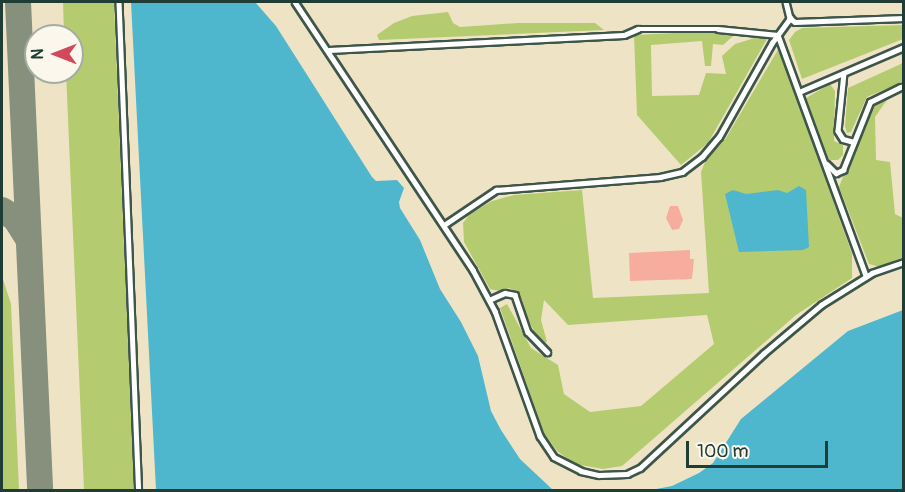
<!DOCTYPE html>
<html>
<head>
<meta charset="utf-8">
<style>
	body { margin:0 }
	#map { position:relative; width:905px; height:492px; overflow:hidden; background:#eee4c5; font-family:Pangolin,sans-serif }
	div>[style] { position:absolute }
	.green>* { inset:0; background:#b5cb70 }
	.water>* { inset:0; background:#4fb7cd }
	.taxiway>* { height:26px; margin:-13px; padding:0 13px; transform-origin:13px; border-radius:13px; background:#86907c }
	.building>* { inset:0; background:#f6ad9d }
	.roads { filter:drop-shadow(2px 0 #3e564a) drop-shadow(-2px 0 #3e564a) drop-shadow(0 2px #3e564a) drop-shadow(0 -2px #3e564a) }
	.service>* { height:4.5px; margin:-2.25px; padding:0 2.25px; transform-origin:2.25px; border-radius:2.25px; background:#fff }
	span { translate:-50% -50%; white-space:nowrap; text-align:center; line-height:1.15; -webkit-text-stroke:5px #fbf7ec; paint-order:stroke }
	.frame { position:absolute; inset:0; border:3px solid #1f3d34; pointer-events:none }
	.north { position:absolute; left:24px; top:24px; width:60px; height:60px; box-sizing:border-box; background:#fbf7ec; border:2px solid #a3ada2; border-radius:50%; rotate:270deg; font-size:16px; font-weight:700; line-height:24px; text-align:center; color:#1f3d34 }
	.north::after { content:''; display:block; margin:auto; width:21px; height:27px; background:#d1495b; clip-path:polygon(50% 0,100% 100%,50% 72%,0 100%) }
	.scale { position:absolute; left:686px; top:441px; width:142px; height:27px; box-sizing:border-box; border:3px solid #1f3d34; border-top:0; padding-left:8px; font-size:18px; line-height:21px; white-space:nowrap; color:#1f3d34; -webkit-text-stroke:4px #fbf7ec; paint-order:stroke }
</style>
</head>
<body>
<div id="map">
	<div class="green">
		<div style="clip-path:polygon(63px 2px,114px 2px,134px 490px,84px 490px,66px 72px,72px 72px,72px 36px,64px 36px)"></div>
		<div style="clip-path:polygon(448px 12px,453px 23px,460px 27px,518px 23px,595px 23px,604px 30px,379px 40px,377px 35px,394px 23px,412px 16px)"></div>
		<div style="clip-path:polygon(903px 25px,903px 39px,802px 79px,789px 40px,795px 32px,802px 28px)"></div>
		<div style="clip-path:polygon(716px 31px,733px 36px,723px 45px,713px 44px,711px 66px,705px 66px,702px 41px,651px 45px,652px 96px,699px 95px,706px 73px,726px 74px,722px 56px,735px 44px,758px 37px,767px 39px,708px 143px,681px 165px,637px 115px,634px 35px)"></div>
		<div style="clip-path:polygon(779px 48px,852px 254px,852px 278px,796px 315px,622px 466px,603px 469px,575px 464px,557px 451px,544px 433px,500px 308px,507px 304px,531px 348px,558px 365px,564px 394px,590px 412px,641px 406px,714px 344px,707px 315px,568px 325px,544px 300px,541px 320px,547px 342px,540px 343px,528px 319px,522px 299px,515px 291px,509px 288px,499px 291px,490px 289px,464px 242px,463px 223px,470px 214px,492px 201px,514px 195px,582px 190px,593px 298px,709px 293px,701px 172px,705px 162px,726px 138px)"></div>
		<div style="clip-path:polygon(903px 63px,903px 82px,867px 97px,851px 132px,847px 133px,845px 126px,848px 88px)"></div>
		<div style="clip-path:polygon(830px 84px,835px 91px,834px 141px,843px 145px,843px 155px,838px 160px,829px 160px,806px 98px)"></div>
		<div style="clip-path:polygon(884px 96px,889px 97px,875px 117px,876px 160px,890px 162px,895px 214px,903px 218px,903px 257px,880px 267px,869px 264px,839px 187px,870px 107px)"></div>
		<div style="clip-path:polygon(2px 276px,11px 304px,19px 490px,2px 490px)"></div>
	</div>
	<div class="water">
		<div style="clip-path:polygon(131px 2px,255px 2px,276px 26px,372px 177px,376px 181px,397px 180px,404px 188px,399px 202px,400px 208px,420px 240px,440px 289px,461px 322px,478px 356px,491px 411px,501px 430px,520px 459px,553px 490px,156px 490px)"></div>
		<div style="clip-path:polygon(799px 186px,806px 190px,809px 247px,803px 250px,739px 252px,725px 194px,733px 190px,746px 194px,778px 190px,787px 193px)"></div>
		<div style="clip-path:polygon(903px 310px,903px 490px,651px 490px,672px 486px,699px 473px,713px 463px,741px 419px,848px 331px)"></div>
	</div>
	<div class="taxiway">
		<div style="left:18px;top:2px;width:488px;rotate:87.4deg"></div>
		<div style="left:2px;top:210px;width:15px;rotate:32deg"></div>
		<div style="left:15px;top:218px;width:25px;rotate:58deg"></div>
	</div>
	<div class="building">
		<div style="clip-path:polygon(670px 206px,678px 206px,683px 220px,679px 229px,672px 230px,666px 218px)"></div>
		<div style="clip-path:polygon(690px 250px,690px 259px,694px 259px,692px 279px,630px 281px,629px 253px)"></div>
	</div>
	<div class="roads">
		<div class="service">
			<div style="left:119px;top:2px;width:488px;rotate:87.7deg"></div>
			<div style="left:295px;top:2px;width:322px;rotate:56.4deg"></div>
			<div style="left:473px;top:270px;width:47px;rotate:61.8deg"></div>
			<div style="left:495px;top:311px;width:133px;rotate:70.2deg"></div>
			<div style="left:540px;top:436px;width:25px;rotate:56deg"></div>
			<div style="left:554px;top:457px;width:30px;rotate:27deg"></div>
			<div style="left:581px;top:471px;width:18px;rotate:13deg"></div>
			<div style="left:599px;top:475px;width:28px;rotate:-2deg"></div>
			<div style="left:627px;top:474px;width:14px;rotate:-25deg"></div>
			<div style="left:640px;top:468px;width:168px;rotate:-42.8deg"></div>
			<div style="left:763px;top:354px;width:76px;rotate:-40.2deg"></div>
			<div style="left:821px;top:305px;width:60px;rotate:-32.1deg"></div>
			<div style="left:872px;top:273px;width:34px;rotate:-19deg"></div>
			<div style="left:786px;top:2px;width:16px;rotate:76deg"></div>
			<div style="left:790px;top:18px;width:6px;rotate:39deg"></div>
			<div style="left:795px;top:22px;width:109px;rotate:-2.1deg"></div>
			<div style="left:329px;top:50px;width:295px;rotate:-2.9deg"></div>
			<div style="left:624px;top:35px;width:15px;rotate:-23deg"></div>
			<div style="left:638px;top:29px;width:80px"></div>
			<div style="left:718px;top:29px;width:60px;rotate:5.7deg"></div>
			<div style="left:778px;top:35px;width:257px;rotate:69.9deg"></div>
			<div style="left:844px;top:73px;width:58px;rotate:95.9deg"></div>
			<div style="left:838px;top:131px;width:9px;rotate:58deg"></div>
			<div style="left:843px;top:139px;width:11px;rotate:15deg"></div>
			<div style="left:799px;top:92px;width:114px;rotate:-23.2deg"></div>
			<div style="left:827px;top:164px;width:13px;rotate:45deg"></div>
			<div style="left:836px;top:173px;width:8px;rotate:-23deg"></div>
			<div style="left:843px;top:170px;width:73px;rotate:-68.3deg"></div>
			<div style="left:870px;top:102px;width:34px;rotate:-26deg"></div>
			<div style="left:444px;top:225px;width:63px;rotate:-33.9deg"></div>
			<div style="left:496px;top:190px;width:165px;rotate:-4.5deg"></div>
			<div style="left:660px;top:177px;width:23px;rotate:-13deg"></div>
			<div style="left:682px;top:172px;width:25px;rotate:-37deg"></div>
			<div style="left:702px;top:157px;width:26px;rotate:-50deg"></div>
			<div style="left:719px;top:137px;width:108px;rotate:-60.6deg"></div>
			<div style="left:772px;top:43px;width:31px;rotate:-54deg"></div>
			<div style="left:489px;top:300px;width:17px;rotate:-24deg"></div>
			<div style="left:505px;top:293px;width:10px;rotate:11deg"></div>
			<div style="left:515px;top:295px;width:39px;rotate:71deg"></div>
			<div style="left:528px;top:332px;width:28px;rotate:46deg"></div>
		</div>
	</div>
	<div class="frame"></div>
	<div class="north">N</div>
	<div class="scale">100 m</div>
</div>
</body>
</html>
